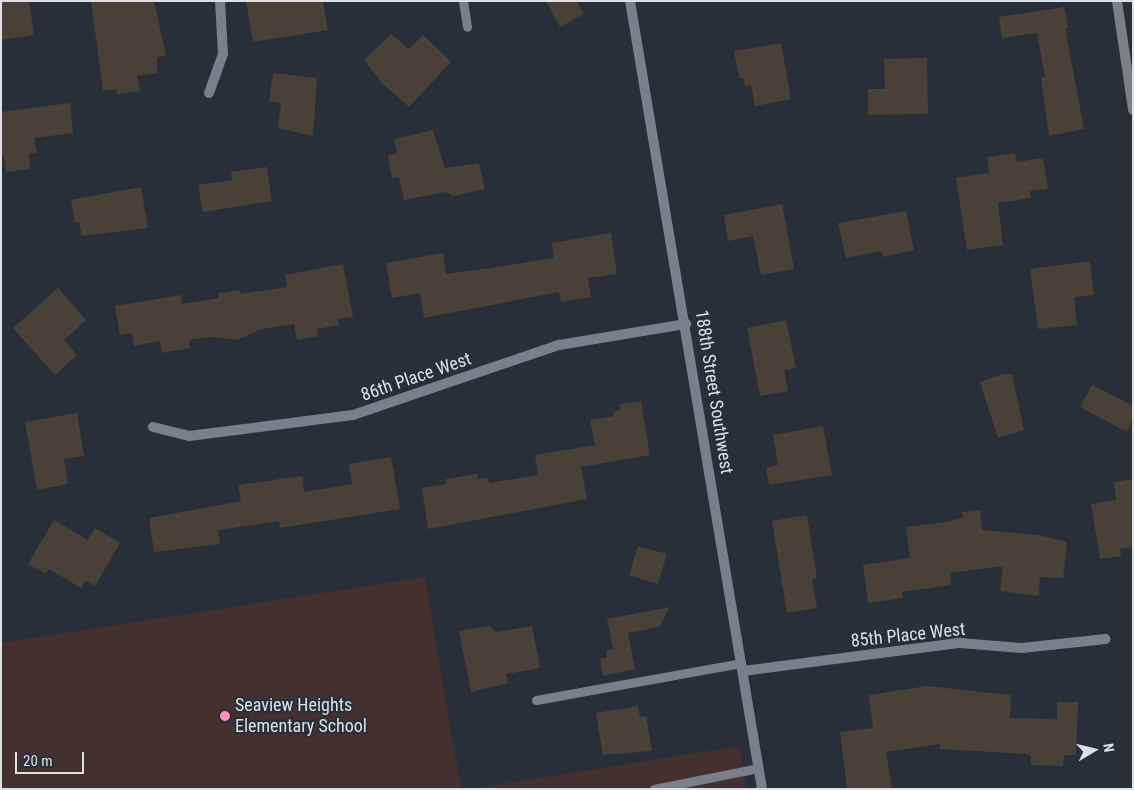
<!DOCTYPE html>
<html>
<head>
<meta charset="utf-8">
<style>
	body { margin:0 }
	#map { position:relative; width:1134px; height:790px; overflow:hidden; background:#292f38; font-family:"Roboto Condensed",sans-serif }
	div>[style] { position:absolute }
	.education>* { inset:0; background:#44302f }
	.building>* { inset:0; background:#494038 }
	.service>* { height:9px; margin:-4.5px; padding:0 4.5px; transform-origin:4.5px; border-radius:4.5px; background:#79808b }
	.minor>* { height:10px; margin:-5px; padding:0 5px; transform-origin:5px; border-radius:5px; background:#79808b }
	.tertiary>* { height:10px; margin:-5px; padding:0 5px; transform-origin:5px; border-radius:5px; background:#79808b }
	.dots>* { width:14px; height:14px; translate:-50% -50%; box-sizing:border-box; border:2px solid #292f38; border-radius:50% }
	span { translate:-50% -50%; white-space:nowrap; text-align:center; line-height:1.15; -webkit-text-stroke:4px #292f38; paint-order:stroke }
	.street-label { font-size:18px; color:#dde1e7 }
	.poi-label { font-size:18px; color:#dde1e7 }
	.left { translate:0 -50%; text-align:left }
	.frame { position:absolute; inset:0; border:2px solid #dde1e7; pointer-events:none }
	.north { position:absolute; left:1069px; top:725px; width:50px; height:50px; -webkit-text-stroke:4px #292f38; paint-order:stroke; rotate:81deg; font-size:14px; font-weight:700; line-height:20px; text-align:center; color:#dde1e7 }
	.north::after { content:''; display:block; margin:auto; width:18px; height:22px; background:#dde1e7; clip-path:polygon(50% 0,100% 100%,50% 72%,0 100%) }
	.scale { position:absolute; left:15px; top:752px; width:69px; height:22px; box-sizing:border-box; border:2px solid #dde1e7; border-top:0; padding-left:6px; font-size:15px; line-height:18px; white-space:nowrap; color:#dde1e7; -webkit-text-stroke:4px #292f38; paint-order:stroke }
</style>
</head>
<body>
<div id="map">
	<div class="education">
		<div style="clip-path:polygon(425px 577px,461px 789px,1px 789px,1px 643px)"></div>
		<div style="clip-path:polygon(740px 746px,746px 789px,471px 789px)"></div>
	</div>
	<div class="building">
		<div style="clip-path:polygon(1px 1px,29px 1px,34px 35px,1px 40px)"></div>
		<div style="clip-path:polygon(91px 1px,154px 1px,166px 56px,157px 57px,157px 73px,137px 76px,140px 91px,117px 94px,117px 89px,103px 91px)"></div>
		<div style="clip-path:polygon(246px 1px,323px 1px,328px 30px,253px 42px)"></div>
		<div style="clip-path:polygon(546px 1px,577px 1px,584px 14px,560px 27px)"></div>
		<div style="clip-path:polygon(1064px 7px,1068px 28px,1065px 28px,1084px 129px,1049px 136px,1041px 78px,1045px 77px,1037px 33px,1002px 38px,999px 17px)"></div>
		<div style="clip-path:polygon(391px 34px,409px 49px,423px 35px,451px 62px,409px 107px,382px 83px,364px 60px)"></div>
		<div style="clip-path:polygon(781px 43px,791px 99px,755px 106px,751px 85px,745px 86px,743px 78px,739px 78px,734px 51px)"></div>
		<div style="clip-path:polygon(927px 58px,928px 114px,868px 115px,868px 89px,885px 89px,884px 59px)"></div>
		<div style="clip-path:polygon(273px 73px,317px 78px,313px 136px,278px 128px,281px 103px,269px 101px)"></div>
		<div style="clip-path:polygon(70px 103px,73px 133px,34px 138px,37px 153px,29px 154px,30px 169px,6px 172px,4px 157px,1px 157px,1px 112px)"></div>
		<div style="clip-path:polygon(433px 130px,445px 168px,479px 163px,485px 189px,453px 196px,446px 192px,404px 200px,399px 177px,392px 179px,388px 155px,397px 154px,394px 139px)"></div>
		<div style="clip-path:polygon(1015px 153px,1017px 162px,1043px 158px,1048px 189px,1029px 191px,1031px 198px,998px 203px,1003px 245px,967px 250px,956px 178px,989px 173px,987px 157px)"></div>
		<div style="clip-path:polygon(267px 167px,272px 201px,203px 212px,198px 185px,232px 180px,231px 172px)"></div>
		<div style="clip-path:polygon(141px 187px,148px 228px,82px 236px,79px 222px,75px 223px,71px 200px)"></div>
		<div style="clip-path:polygon(782px 204px,794px 269px,761px 275px,753px 236px,728px 241px,724px 215px)"></div>
		<div style="clip-path:polygon(906px 211px,914px 250px,883px 257px,882px 251px,846px 258px,838px 223px)"></div>
		<div style="clip-path:polygon(611px 233px,617px 274px,588px 278px,591px 297px,561px 302px,559px 292px,424px 318px,420px 293px,392px 298px,386px 263px,443px 253px,446px 274px,497px 267px,554px 258px,552px 243px)"></div>
		<div style="clip-path:polygon(1090px 261px,1094px 295px,1074px 297px,1077px 325px,1038px 329px,1030px 269px)"></div>
		<div style="clip-path:polygon(343px 264px,353px 317px,338px 319px,339px 325px,317px 329px,318px 336px,297px 340px,294px 324px,261px 329px,237px 340px,210px 337px,189px 340px,190px 348px,162px 353px,160px 341px,134px 346px,132px 333px,120px 335px,115px 306px,181px 295px,182px 304px,219px 298px,219px 293px,240px 290px,240px 294px,287px 287px,285px 275px)"></div>
		<div style="clip-path:polygon(58px 288px,86px 320px,64px 340px,77px 355px,55px 375px,13px 328px)"></div>
		<div style="clip-path:polygon(786px 320px,796px 368px,784px 370px,788px 391px,760px 396px,747px 328px)"></div>
		<div style="clip-path:polygon(1003px 374px,1012px 374px,1024px 430px,998px 438px,980px 382px)"></div>
		<div style="clip-path:polygon(1092px 385px,1133px 406px,1133px 418px,1127px 432px,1080px 407px)"></div>
		<div style="clip-path:polygon(641px 401px,650px 455px,581px 467px,587px 499px,428px 529px,422px 488px,446px 484px,446px 479px,477px 474px,478px 479px,488px 478px,489px 483px,538px 475px,535px 455px,595px 445px,590px 420px,614px 416px,613px 412px,621px 410px,620px 404px)"></div>
		<div style="clip-path:polygon(77px 413px,84px 456px,64px 459px,68px 484px,37px 490px,25px 422px)"></div>
		<div style="clip-path:polygon(823px 426px,832px 475px,769px 485px,766px 468px,778px 465px,773px 435px)"></div>
		<div style="clip-path:polygon(391px 457px,400px 509px,280px 528px,279px 521px,218px 530px,220px 544px,154px 552px,149px 518px,241px 501px,238px 485px,302px 476px,304px 492px,352px 484px,349px 464px)"></div>
		<div style="clip-path:polygon(1133px 479px,1133px 547px,1120px 549px,1121px 556px,1100px 559px,1091px 504px,1116px 500px,1114px 482px)"></div>
		<div style="clip-path:polygon(980px 510px,982px 530px,1039px 535px,1067px 542px,1063px 578px,1040px 577px,1038px 596px,1000px 591px,1003px 566px,950px 573px,951px 585px,902px 592px,903px 598px,868px 603px,863px 565px,910px 558px,906px 527px,946px 522px,963px 518px,962px 512px)"></div>
		<div style="clip-path:polygon(807px 515px,817px 578px,812px 579px,817px 608px,787px 613px,772px 521px)"></div>
		<div style="clip-path:polygon(54px 520px,88px 540px,95px 528px,120px 543px,95px 586px,86px 580px,81px 588px,49px 569px,46px 574px,28px 564px)"></div>
		<div style="clip-path:polygon(638px 546px,667px 554px,658px 584px,629px 575px)"></div>
		<div style="clip-path:polygon(670px 607px,659px 627px,628px 633px,635px 669px,603px 676px,600px 659px,607px 657px,606px 651px,613px 649px,607px 619px)"></div>
		<div style="clip-path:polygon(490px 626px,496px 632px,532px 626px,540px 668px,506px 674px,508px 683px,471px 692px,459px 631px)"></div>
		<div style="clip-path:polygon(927px 686px,1011px 695px,1010px 718px,1057px 719px,1057px 702px,1078px 702px,1076px 755px,1064px 755px,1063px 766px,1031px 765px,1031px 756px,1026px 754px,940px 749px,940px 744px,886px 752px,892px 789px,847px 789px,840px 732px,873px 728px,869px 695px)"></div>
		<div style="clip-path:polygon(638px 706px,640px 717px,646px 716px,652px 751px,603px 755px,596px 713px)"></div>
	</div>
	<div class="service">
		<div style="left:463px;top:1px;width:26px;rotate:81deg"></div>
		<div style="left:536px;top:700px;width:208px;rotate:-10.2deg"></div>
		<div style="left:654px;top:789px;width:106px;rotate:-11.4deg"></div>
	</div>
	<div class="minor">
		<div style="left:1117px;top:1px;width:110px;rotate:81.6deg"></div>
		<div style="left:209px;top:93px;width:41px;rotate:-70.3deg"></div>
		<div style="left:223px;top:54px;width:53px;rotate:-93.2deg"></div>
		<div style="left:153px;top:427px;width:37px;rotate:14deg"></div>
		<div style="left:189px;top:436px;width:165px;rotate:-7.3deg"></div>
		<div style="left:353px;top:415px;width:218px;rotate:-18.8deg"></div>
		<div style="left:559px;top:345px;width:129px;rotate:-9.4deg"></div>
		<div style="left:743px;top:671px;width:219px;rotate:-7.4deg"></div>
		<div style="left:960px;top:643px;width:62px;rotate:4.6deg"></div>
		<div style="left:1022px;top:648px;width:84px;rotate:-6.1deg"></div>
	</div>
	<div class="tertiary">
		<div style="left:630px;top:1px;width:799px;rotate:80.49deg"></div>
	</div>
	<div class="dots">
		<div style="left:225px;top:716px;background:#fd8ec0"></div>
	</div>
	<div class="street-label">
		<span style="left:416px;top:377px;rotate:-19deg">86th Place West</span>
		<span style="left:714px;top:392px;rotate:81deg">188th Street Southwest</span>
		<span style="left:908px;top:635px;rotate:-6deg">85th Place West</span>
	</div>
	<div class="poi-label">
		<span class="left" style="left:235px;top:716px">Seaview Heights<br>Elementary School</span>
	</div>
	<div class="frame"></div>
	<div class="north">N</div>
	<div class="scale">20 m</div>
</div>
</body>
</html>
